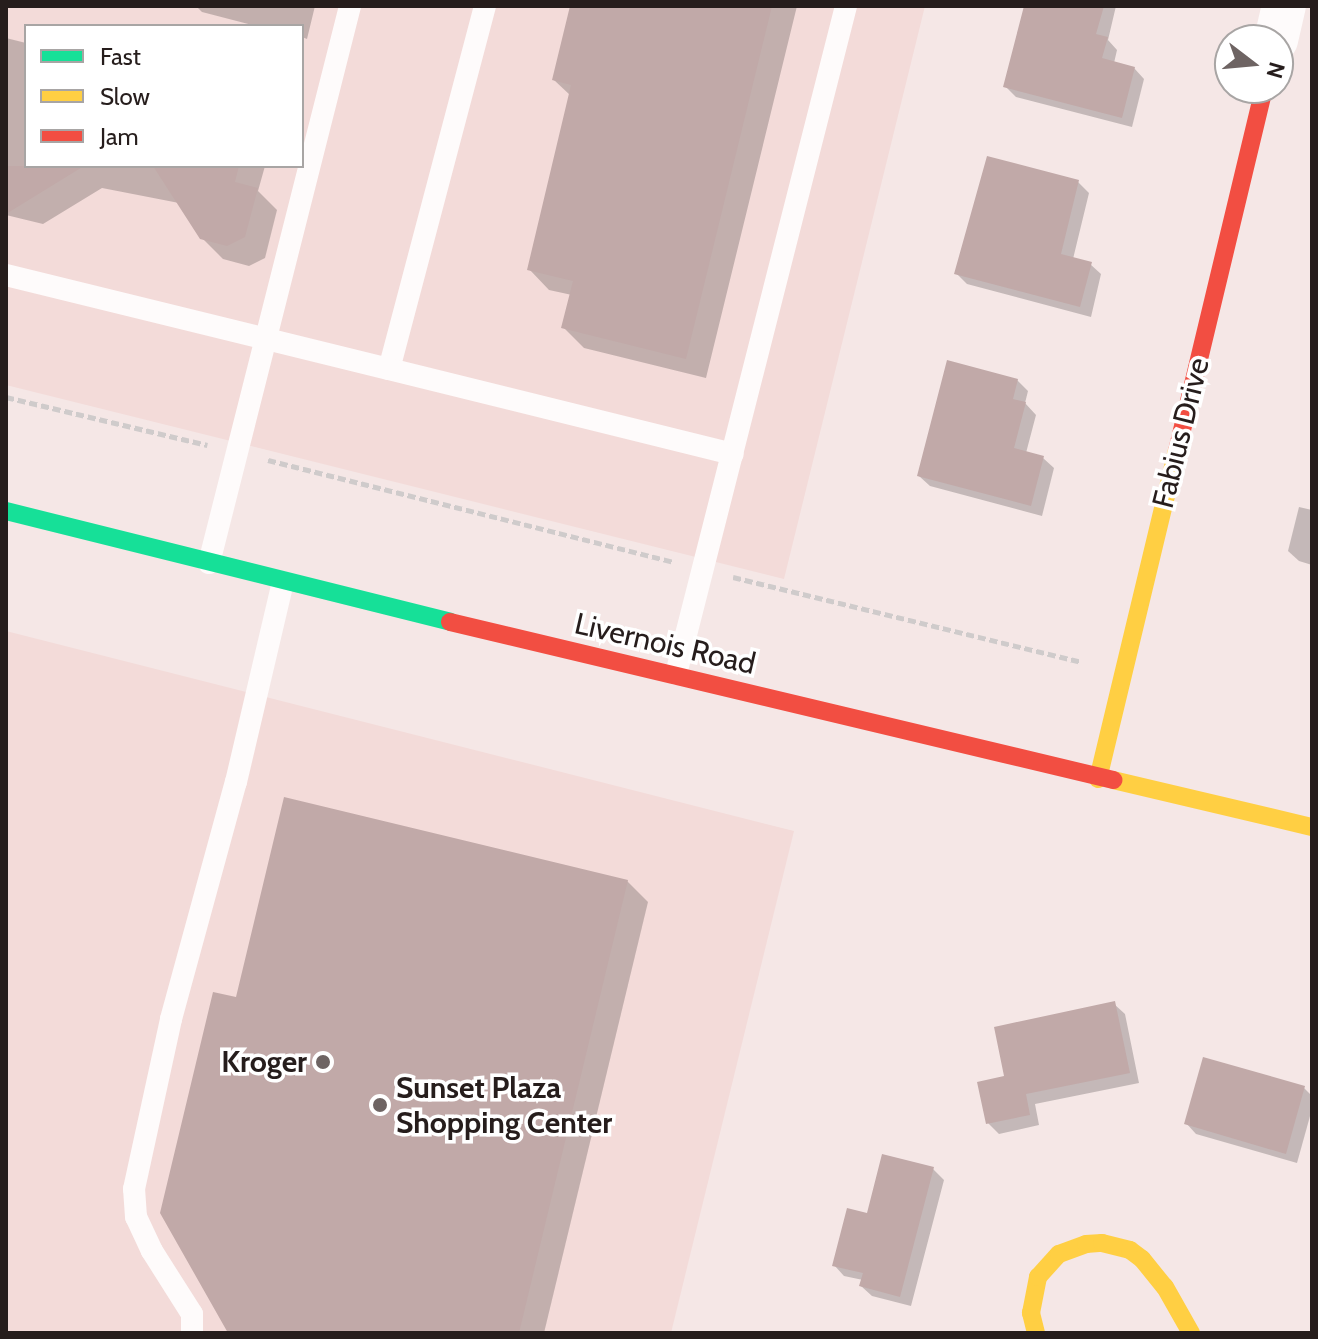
<!DOCTYPE html>
<html>
<head>
<meta charset="utf-8">
<style>
	body { margin:0 }
	#map { position:relative; width:1318px; height:1339px; overflow:hidden; background:#f5e7e6; font-family:Cabin,sans-serif }
	div>[style] { position:absolute }
	.built>* { inset:0; background:#f3dbd9 }
	.shadow>* { inset:0; background:#0003 }
	.building>* { inset:0; background:#c1a9a8 }
	.path>* { height:5px; margin-top:-2.5px; transform-origin:0; background:repeating-linear-gradient(90deg,#cfcbcb 0 8px,transparent 0 12px) }
	.lane>* { height:22px; margin:-11px; padding:0 11px; transform-origin:11px; border-radius:11px; background:#fefbfb }
	.street>* { height:44px; margin:-22px; padding:0 22px; transform-origin:22px; border-radius:22px; background:#fefbfb }
	.fast>* { height:18px; margin:-9px; padding:0 9px; transform-origin:9px; border-radius:9px; background:#16e098 }
	.slow>* { height:18px; margin:-9px; padding:0 9px; transform-origin:9px; border-radius:9px; background:#ffcf43 }
	.jam>* { height:18px; margin:-9px; padding:0 9px; transform-origin:9px; border-radius:9px; background:#f24e42 }
	.dots>* { width:22px; height:22px; translate:-50% -50%; box-sizing:border-box; border:4px solid #fff; border-radius:50% }
	span { translate:-50% -50%; white-space:nowrap; text-align:center; line-height:1.15; -webkit-text-stroke:7px #fff; paint-order:stroke }
	.street-label { font-size:30px; color:#261d1c }
	.poi-label { font-size:30px; color:#261d1c; font-weight:700 }
	.right { translate:-100% -50%; text-align:right }
	.left { translate:0 -50%; text-align:left }
	.frame { position:absolute; inset:0; border:8px solid #261d1c; pointer-events:none }
	.legend { position:absolute; left:24px; top:24px; width:280px; height:144px; box-sizing:border-box; background:#fff; border:2px solid #a8a5a4; margin:0; padding:10px 14px; list-style:none; font-size:24px; color:#261d1c }
	.legend li { display:flex; align-items:center; gap:16px; height:40px }
	.legend b { width:40px; border:2px solid #a8a5a4 }
	.north { position:absolute; left:1214px; top:24px; width:80px; height:80px; box-sizing:border-box; background:#fff; border:2px solid #a8a5a4; border-radius:50%; rotate:106deg; font-size:22px; font-weight:700; line-height:32px; text-align:center; color:#261d1c }
	.north::after { content:''; display:block; margin:auto; width:28px; height:36px; background:#6e6463; clip-path:polygon(50% 0,100% 100%,50% 72%,0 100%) }
</style>
</head>
<body>
<div id="map">
	<div class="built">
		<div style="clip-path:polygon(evenodd,6px 6px,925px 6px,784px 579px,6px 385px,6px 6px,26px 26px,302px 26px,302px 166px,26px 166px,26px 26px)"></div>
		<div style="clip-path:polygon(6px 631px,794px 831px,671px 1333px,6px 1333px)"></div>
	</div>
	<div class="shadow">
		<div style="clip-path:polygon(196px 6px,315px 6px,307px 39px,302px 37px,302px 26px,256px 26px,202px 12px)"></div>
		<div style="clip-path:polygon(572px 6px,797px 6px,706px 378px,584px 348px,563px 327px,572px 295px,549px 290px,529px 269px,571px 96px,554px 80px)"></div>
		<div style="clip-path:polygon(1026px 6px,1116px 6px,1108px 40px,1117px 50px,1114px 63px,1134px 68px,1144px 79px,1132px 127px,1016px 97px,1005px 86px)"></div>
		<div style="clip-path:polygon(6px 38px,26px 43px,26px 166px,265px 166px,258px 191px,277px 210px,265px 258px,249px 266px,223px 259px,202px 238px,179px 203px,102px 188px,43px 224px,6px 215px)"></div>
		<div style="clip-path:polygon(1078px 182px,1089px 193px,1073px 259px,1090px 264px,1101px 274px,1091px 317px,967px 284px,957px 274px)"></div>
		<div style="clip-path:polygon(1017px 380px,1028px 391px,1025px 403px,1036px 415px,1026px 453px,1043px 458px,1054px 468px,1042px 516px,930px 486px,919px 476px)"></div>
		<div style="clip-path:polygon(1299px 507px,1312px 510px,1312px 565px,1299px 561px,1288px 551px)"></div>
		<div style="clip-path:polygon(627px 881px,648px 902px,544px 1333px,231px 1333px,237px 999px)"></div>
		<div style="clip-path:polygon(1114px 1004px,1125px 1014px,1139px 1083px,1035px 1104px,1039px 1125px,999px 1134px,988px 1123px,1006px 1078px)"></div>
		<div style="clip-path:polygon(1304px 1088px,1312px 1096px,1312px 1109px,1297px 1163px,1196px 1134px,1186px 1123px)"></div>
		<div style="clip-path:polygon(933px 1169px,944px 1180px,911px 1306px,872px 1296px,861px 1286px,863px 1280px,844px 1276px,834px 1265px,869px 1216px)"></div>
	</div>
	<div class="building">
		<div style="clip-path:polygon(570px 6px,772px 6px,686px 359px,561px 328px,573px 281px,527px 270px,571px 85px,552px 80px)"></div>
		<div style="clip-path:polygon(1024px 6px,1104px 6px,1096px 34px,1108px 37px,1102px 58px,1135px 67px,1122px 118px,1003px 87px)"></div>
		<div style="clip-path:polygon(987px 156px,1079px 180px,1061px 254px,1092px 262px,1080px 307px,954px 274px)"></div>
		<div style="clip-path:polygon(6px 166px,84px 166px,6px 214px)"></div>
		<div style="clip-path:polygon(153px 166px,239px 166px,235px 182px,258px 188px,245px 237px,227px 246px,200px 239px)"></div>
		<div style="clip-path:polygon(947px 360px,1018px 379px,1013px 399px,1026px 402px,1014px 448px,1044px 456px,1031px 506px,917px 476px)"></div>
		<div style="clip-path:polygon(284px 797px,628px 880px,519px 1333px,228px 1333px,160px 1213px,213px 992px,236px 997px)"></div>
		<div style="clip-path:polygon(1115px 1001px,1130px 1073px,1026px 1094px,1030px 1115px,986px 1124px,977px 1082px,1004px 1076px,994px 1027px)"></div>
		<div style="clip-path:polygon(1203px 1057px,1305px 1086px,1286px 1154px,1184px 1124px)"></div>
		<div style="clip-path:polygon(882px 1154px,934px 1167px,900px 1297px,859px 1286px,863px 1273px,832px 1266px,847px 1208px,867px 1213px)"></div>
	</div>
	<div class="path">
		<div style="left:6px;top:397px;width:207px;rotate:13.4deg"></div>
		<div style="left:268px;top:460px;width:418px;rotate:14.1deg"></div>
		<div style="left:733px;top:577px;width:358px;rotate:13.7deg"></div>
	</div>
	<div class="lane">
		<div style="left:485px;top:6px;width:375px;rotate:104.8deg"></div>
		<div style="left:389px;top:369px;width:354px;rotate:13.9deg"></div>
		<div style="left:6px;top:275px;width:394px;rotate:13.8deg"></div>
		<div style="left:209px;top:563px;width:575px;rotate:-75.79deg"></div>
		<div style="left:676px;top:674px;width:689px;rotate:-75.72deg"></div>
		<div style="left:192px;top:1333px;width:19px;rotate:-90deg"></div>
		<div style="left:192px;top:1314px;width:75px;rotate:-122.4deg"></div>
		<div style="left:152px;top:1251px;width:38px;rotate:-115deg"></div>
		<div style="left:136px;top:1217px;width:28px;rotate:-94deg"></div>
		<div style="left:134px;top:1189px;width:174px;rotate:-77.7deg"></div>
		<div style="left:171px;top:1019px;width:246px;rotate:-74.7deg"></div>
		<div style="left:236px;top:782px;width:205px;rotate:-76.8deg"></div>
	</div>
	<div class="street">
		<div style="left:1276px;top:40px;width:35px;rotate:-77deg"></div>
	</div>
	<div class="fast">
		<div style="left:6px;top:511px;width:458px;rotate:14deg"></div>
	</div>
	<div class="slow">
		<div style="left:1098px;top:779px;width:337px;rotate:-76.5deg"></div>
		<div style="left:1113px;top:780px;width:204px;rotate:13.3deg"></div>
		<div style="left:1036px;top:1333px;width:21px;rotate:-104deg"></div>
		<div style="left:1031px;top:1313px;width:37px;rotate:-79deg"></div>
		<div style="left:1038px;top:1277px;width:31px;rotate:-48deg"></div>
		<div style="left:1059px;top:1254px;width:29px;rotate:-20deg"></div>
		<div style="left:1086px;top:1244px;width:16px;rotate:-4deg"></div>
		<div style="left:1102px;top:1243px;width:29px;rotate:14deg"></div>
		<div style="left:1130px;top:1250px;width:15px;rotate:37deg"></div>
		<div style="left:1142px;top:1259px;width:36px;rotate:51deg"></div>
		<div style="left:1165px;top:1287px;width:53px;rotate:60.5deg"></div>
	</div>
	<div class="jam">
		<div style="left:1177px;top:451px;width:373px;rotate:-76.5deg"></div>
		<div style="left:450px;top:622px;width:682px;rotate:13.4deg"></div>
	</div>
	<div class="dots">
		<div style="left:323px;top:1062px;background:#6e6463"></div>
		<div style="left:380px;top:1105px;background:#6e6463"></div>
	</div>
	<div class="street-label">
		<span style="left:1181px;top:433px;rotate:-76deg">Fabius Drive</span>
		<span style="left:665px;top:644px;rotate:13deg">Livernois Road</span>
	</div>
	<div class="poi-label">
		<span class="right" style="left:307px;top:1062px">Kroger</span>
		<span class="left" style="left:396px;top:1105px">Sunset Plaza<br>Shopping Center</span>
	</div>
	<div class="frame"></div>
	<ul class="legend">
	<li><b style="height:10px;background:#16e098"></b>Fast</li>
	<li><b style="height:10px;background:#ffcf43"></b>Slow</li>
	<li><b style="height:10px;background:#f24e42"></b>Jam</li>
	</ul>
	<div class="north">N</div>
</div>
</body>
</html>
